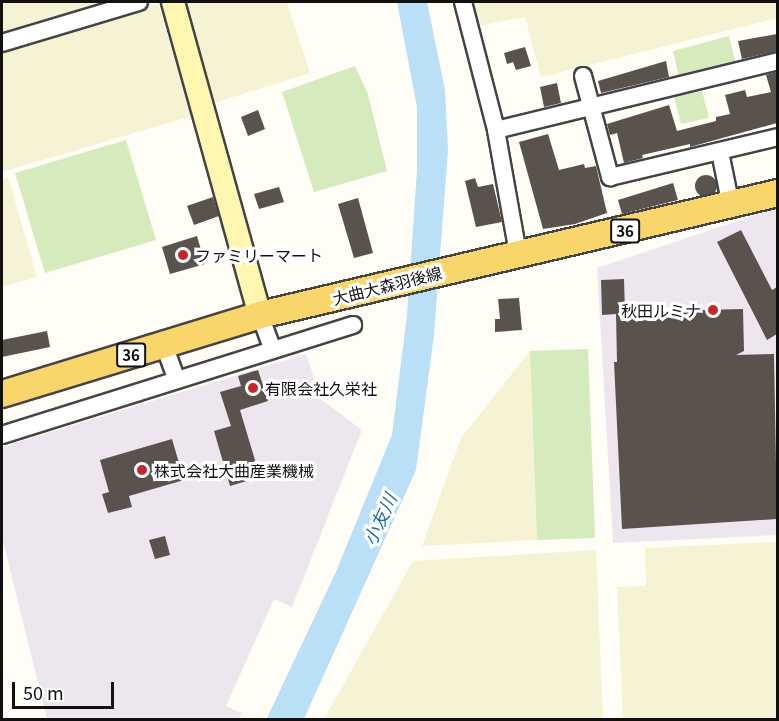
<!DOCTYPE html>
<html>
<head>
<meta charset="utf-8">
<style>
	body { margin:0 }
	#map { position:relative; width:779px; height:721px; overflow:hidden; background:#fffdf5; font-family:Georgia,"Noto Sans JP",serif }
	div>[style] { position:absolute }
	.industrial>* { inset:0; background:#eee6ef }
	.farmland>* { inset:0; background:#f6f3d4 }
	.green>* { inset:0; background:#d5ebbd }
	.water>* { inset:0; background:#b9e0f7 }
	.building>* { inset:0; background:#5a524d }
	.round { border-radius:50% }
	.roads { filter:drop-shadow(2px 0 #444) drop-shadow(-2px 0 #444) drop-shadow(0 2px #444) drop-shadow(0 -2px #444) }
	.street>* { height:16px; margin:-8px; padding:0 8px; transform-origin:8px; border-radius:8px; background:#fff }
	.secondary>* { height:22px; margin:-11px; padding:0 11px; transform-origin:11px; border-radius:11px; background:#fff6b0 }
	.primary>* { height:26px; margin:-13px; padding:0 13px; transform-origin:13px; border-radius:13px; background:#f9d66b }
	.dots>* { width:16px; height:16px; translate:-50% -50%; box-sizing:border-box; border:3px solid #fff; border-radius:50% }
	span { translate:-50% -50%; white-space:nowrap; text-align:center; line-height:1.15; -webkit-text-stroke:6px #fff; paint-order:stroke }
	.shield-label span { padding:2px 4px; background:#fff; border:2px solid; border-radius:4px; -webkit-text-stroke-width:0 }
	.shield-label { font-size:15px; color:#111; font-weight:700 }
	.poi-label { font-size:16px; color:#111 }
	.left { translate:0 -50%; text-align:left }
	.right { translate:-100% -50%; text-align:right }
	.street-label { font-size:16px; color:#111 }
	.water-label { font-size:18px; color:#1768a6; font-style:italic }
	.frame { position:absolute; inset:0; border:3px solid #111; pointer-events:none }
	.scale { position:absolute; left:12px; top:682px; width:102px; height:27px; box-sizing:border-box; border:3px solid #111; border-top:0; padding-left:8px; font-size:18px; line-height:21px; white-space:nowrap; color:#111; -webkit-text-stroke:4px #fff; paint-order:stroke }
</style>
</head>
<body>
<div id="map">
	<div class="industrial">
		<div style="clip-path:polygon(777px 208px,777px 535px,613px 543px,597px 268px)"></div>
		<div style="clip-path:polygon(306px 354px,322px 400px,362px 430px,292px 607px,274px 599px,226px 706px,242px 713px,239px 719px,47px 719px,2px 537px,2px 447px)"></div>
	</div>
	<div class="farmland">
		<div style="clip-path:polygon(2px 2px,116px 2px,2px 36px)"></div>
		<div style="clip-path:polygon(183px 2px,287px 2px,310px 73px,214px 103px)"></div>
		<div style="clip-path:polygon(474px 2px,777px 2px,777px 18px,541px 77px,525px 17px,478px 26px)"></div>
		<div style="clip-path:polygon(158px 4px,192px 116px,2px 172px,2px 50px)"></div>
		<div style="clip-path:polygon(8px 177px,37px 277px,2px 287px,2px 179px)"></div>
		<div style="clip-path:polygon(530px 351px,537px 540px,422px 546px,461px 438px)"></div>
		<div style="clip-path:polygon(777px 542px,777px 719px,623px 719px,617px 587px,646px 586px,645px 548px)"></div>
		<div style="clip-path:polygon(596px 550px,603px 719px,324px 719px,413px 561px)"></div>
	</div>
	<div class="green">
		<div style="clip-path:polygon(729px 36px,736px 64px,679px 78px,673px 51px)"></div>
		<div style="clip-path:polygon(355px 66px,368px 94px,387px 171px,314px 192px,282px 92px)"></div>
		<div style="clip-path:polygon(702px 91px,709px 118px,681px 124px,674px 97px)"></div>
		<div style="clip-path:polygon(126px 140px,156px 240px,45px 273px,15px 173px)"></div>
		<div style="clip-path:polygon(588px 349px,595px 538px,537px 540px,530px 351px)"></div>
	</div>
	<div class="water">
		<div style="clip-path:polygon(397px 2px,427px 2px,445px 90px,448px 150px,434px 335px,416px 470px,304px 719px,266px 720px,335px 574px,392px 435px,407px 315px,417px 170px,417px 107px)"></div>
	</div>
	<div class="building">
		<div style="clip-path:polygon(777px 34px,777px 51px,742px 59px,738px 41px)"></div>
		<div style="clip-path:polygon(525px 47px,531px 66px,516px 70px,513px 62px,507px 64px,504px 53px)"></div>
		<div style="clip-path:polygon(666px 61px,669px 77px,601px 93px,598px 81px)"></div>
		<div style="clip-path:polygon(777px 72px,777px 123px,690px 147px,690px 144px,642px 155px,643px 158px,624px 163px,617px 133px,610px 135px,607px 124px,669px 105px,677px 131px,716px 121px,716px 117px,730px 114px,725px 95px,745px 90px,747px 97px,771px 92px,766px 75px)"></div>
		<div style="clip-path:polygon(557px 83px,561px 103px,544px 107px,540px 87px)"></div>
		<div style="clip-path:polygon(258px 110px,265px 129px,248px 136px,241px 117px)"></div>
		<div style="clip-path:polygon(548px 134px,559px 170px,584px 164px,585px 168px,596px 166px,607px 213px,575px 224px,543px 229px,519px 142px)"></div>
		<div class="round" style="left:695px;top:175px;width:22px;height:22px"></div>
		<div style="clip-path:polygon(475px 178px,478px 187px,493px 184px,502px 222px,476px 227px,465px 181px)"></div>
		<div style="clip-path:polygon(673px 183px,678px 200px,622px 214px,618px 200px)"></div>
		<div style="clip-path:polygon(279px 187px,284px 202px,259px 209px,254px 194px)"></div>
		<div style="clip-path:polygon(213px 197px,219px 216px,194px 225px,187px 206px)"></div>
		<div style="clip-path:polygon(358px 198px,373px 253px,354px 258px,338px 204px)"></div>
		<div style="clip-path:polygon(741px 230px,772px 290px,777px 287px,777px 334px,767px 340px,717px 242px)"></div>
		<div style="clip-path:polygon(197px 236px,205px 264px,170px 274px,162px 247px)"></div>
		<div style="clip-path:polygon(624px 279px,625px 312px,743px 309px,744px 351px,736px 355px,774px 354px,777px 519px,622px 529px,614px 362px,617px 362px,616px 314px,602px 315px,601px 280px)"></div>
		<div style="clip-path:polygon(519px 298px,522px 330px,495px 332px,495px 319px,500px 319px,498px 299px)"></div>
		<div style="clip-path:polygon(47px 331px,50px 347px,2px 357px,2px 340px)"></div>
		<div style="clip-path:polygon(258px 370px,268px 401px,240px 410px,260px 477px,230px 486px,214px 431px,231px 426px,220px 392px,241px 386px,238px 376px)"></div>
		<div style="clip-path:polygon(172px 439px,184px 480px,129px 496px,132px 507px,108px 513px,102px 494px,109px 492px,100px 460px)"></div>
		<div style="clip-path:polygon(165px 536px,170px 555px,155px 559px,149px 540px)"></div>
	</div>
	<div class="roads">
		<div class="street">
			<div style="left:463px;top:2px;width:132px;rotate:75.5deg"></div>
			<div style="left:496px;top:130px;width:125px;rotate:79.9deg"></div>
			<div style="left:2px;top:43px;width:143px;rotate:-16.7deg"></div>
			<div style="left:583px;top:76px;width:105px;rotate:75deg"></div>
			<div style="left:610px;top:177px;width:173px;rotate:-13.4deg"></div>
			<div style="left:496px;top:130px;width:290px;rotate:-13.7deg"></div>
			<div style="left:720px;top:152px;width:55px;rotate:78.5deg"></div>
			<div style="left:260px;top:315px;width:37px;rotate:70deg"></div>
			<div style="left:164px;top:345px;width:37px;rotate:70deg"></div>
			<div style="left:2px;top:435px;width:368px;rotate:-17.4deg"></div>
		</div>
		<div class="secondary">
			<div style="left:173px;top:2px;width:325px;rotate:74.5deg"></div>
		</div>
		<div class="primary">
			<div style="left:2px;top:394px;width:270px;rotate:-17deg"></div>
			<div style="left:260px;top:315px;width:532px;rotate:-13.25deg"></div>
		</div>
	</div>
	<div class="dots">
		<div style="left:183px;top:255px;background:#c4262e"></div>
		<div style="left:713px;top:310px;background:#c4262e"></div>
		<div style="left:253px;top:388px;background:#c4262e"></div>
		<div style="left:142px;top:470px;background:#c4262e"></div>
	</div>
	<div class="shield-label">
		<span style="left:625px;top:231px">36</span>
		<span style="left:131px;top:355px">36</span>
	</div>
	<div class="poi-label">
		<span class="left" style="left:195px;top:255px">ファミリーマート</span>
		<span class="right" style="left:701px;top:310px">秋田ルミナ</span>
		<span class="left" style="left:265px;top:388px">有限会社久栄社</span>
		<span class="left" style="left:154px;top:470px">株式会社大曲産業機械</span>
	</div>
	<div class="street-label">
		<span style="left:387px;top:285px;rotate:-14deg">大曲大森羽後線</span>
	</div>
	<div class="water-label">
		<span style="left:379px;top:519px;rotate:-65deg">小友川</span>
	</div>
	<div class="frame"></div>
	<div class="scale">50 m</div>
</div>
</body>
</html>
